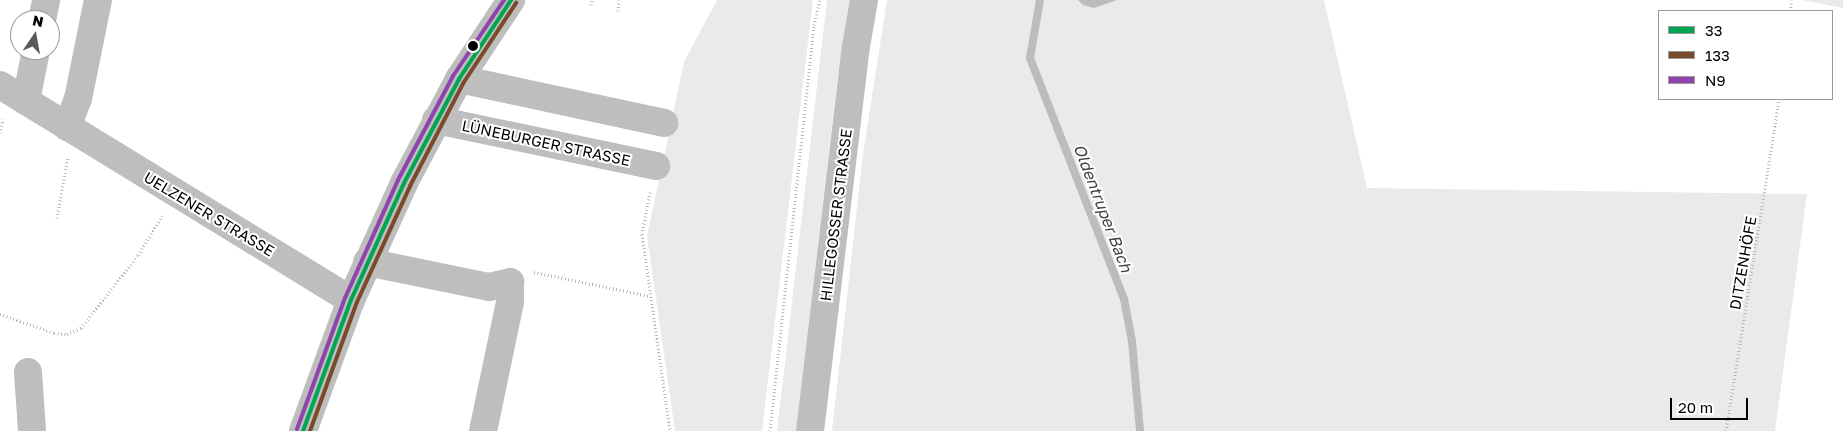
<!DOCTYPE html>
<html>
<head>
<meta charset="utf-8">
<style>
	body { margin:0 }
	#map { position:relative; width:1843px; height:431px; overflow:hidden; background:#fff; font-family:"Golos Text",sans-serif }
	div>[style] { position:absolute }
	.green>* { inset:0; background:#eaeaea }
	.water>* { inset:0; background:#bcbcbc }
	.stream>* { height:8px; margin:-4px; padding:0 4px; transform-origin:4px; border-radius:4px; background:#bcbcbc }
	.path>* { height:3px; margin-top:-1.5px; transform-origin:0; background:repeating-linear-gradient(90deg,#b8b8b8 0 1px,transparent 0 3.5px) }
	.minor>* { height:28px; margin:-14px; padding:0 14px; transform-origin:14px; border-radius:14px; background:#bebebe }
	.bus-1>* { height:4px; margin:-2px; padding:0 2px; transform-origin:2px; border-radius:2px; background:#00a651 }
	.bus-2>* { height:4px; margin:-2px; padding:0 2px; transform-origin:2px; border-radius:2px; background:#7a4b2a }
	.bus-3>* { height:4px; margin:-2px; padding:0 2px; transform-origin:2px; border-radius:2px; background:#8e44ad }
	.dots>* { width:14px; height:14px; translate:-50% -50%; box-sizing:border-box; border:2px solid #fff; border-radius:50% }
	span { translate:-50% -50%; white-space:nowrap; text-align:center; line-height:1.15; -webkit-text-stroke:4px #fff; paint-order:stroke }
	.street-label { font-size:15px; color:#000 }
	.water-label { font-size:16px; color:#414141; font-style:italic }
	.legend { position:absolute; left:1658px; top:10px; width:175px; height:90px; box-sizing:border-box; background:#fff; border:1px solid #999; margin:0; padding:6px 9px; list-style:none; font-size:15px; color:#000 }
	.legend li { display:flex; align-items:center; gap:10px; height:25px }
	.legend b { width:25px; border:1px solid #999 }
	.north { position:absolute; left:10px; top:10px; width:50px; height:50px; box-sizing:border-box; background:#fff; border:1px solid #999; border-radius:50%; rotate:12deg; font-size:14px; font-weight:700; line-height:20px; text-align:center; color:#000 }
	.north::after { content:''; display:block; margin:auto; width:18px; height:22px; background:#595959; clip-path:polygon(50% 0,100% 100%,50% 72%,0 100%) }
	.scale { position:absolute; left:1670px; top:398px; width:78px; height:22px; box-sizing:border-box; border:2px solid #000; border-top:0; padding-left:6px; font-size:15px; line-height:18px; white-space:nowrap; color:#000; -webkit-text-stroke:4px #fff; paint-order:stroke }
</style>
</head>
<body>
<div id="map">
	<div class="green">
		<div style="clip-path:polygon(717px 0,813px 0,762px 431px,675px 431px,647px 236px,684px 62px)"></div>
		<div style="clip-path:polygon(827px 0,851px 0,837px 81px,796px 431px,777px 431px)"></div>
		<div style="clip-path:polygon(887px 0,1324px 0,1367px 188px,1807px 194px,1775px 431px,832px 431px,863px 154px)"></div>
		<div style="clip-path:polygon(1802px 0,1843px 0,1843px 8px,1807px 1px)"></div>
	</div>
	<div class="water">
		<div style="clip-path:polygon(1078px 0,1117px 0,1094px 8px,1083px 5px)"></div>
	</div>
	<div class="stream">
		<div style="left:1040px;top:0;width:59px;rotate:99.8deg"></div>
		<div style="left:1030px;top:58px;width:259px;rotate:68.7deg"></div>
		<div style="left:1124px;top:299px;width:43px;rotate:79.2deg"></div>
		<div style="left:1132px;top:341px;width:90px;rotate:84.9deg"></div>
	</div>
	<div class="path">
		<div style="left:591px;top:5px;width:5px;rotate:-79deg"></div>
		<div style="left:618px;top:11px;width:11px;rotate:-85deg"></div>
		<div style="left:1790px;top:11px;width:11px;rotate:-80deg"></div>
		<div style="left:0;top:133px;width:14px;rotate:-78deg"></div>
		<div style="left:650px;top:192px;width:43px;rotate:100.8deg"></div>
		<div style="left:642px;top:234px;width:199px;rotate:81.9deg"></div>
		<div style="left:57px;top:218px;width:62px;rotate:-79.8deg"></div>
		<div style="left:534px;top:272px;width:118px;rotate:11.7deg"></div>
		<div style="left:0;top:314px;width:57px;rotate:19.4deg"></div>
		<div style="left:54px;top:333px;width:13px;rotate:4deg"></div>
		<div style="left:67px;top:334px;width:15px;rotate:-23deg"></div>
		<div style="left:81px;top:328px;width:93px;rotate:-52deg"></div>
		<div style="left:138px;top:255px;width:46px;rotate:-58.4deg"></div>
		<div style="left:770px;top:431px;width:408px;rotate:-83.8deg"></div>
		<div style="left:814px;top:25px;width:26px;rotate:-77deg"></div>
		<div style="left:1726px;top:431px;width:336px;rotate:-80.9deg"></div>
	</div>
	<div class="minor">
		<div style="left:42px;top:20px;width:19px;rotate:-78deg"></div>
		<div style="left:459px;top:79px;width:210px;rotate:12.1deg"></div>
		<div style="left:0;top:85px;width:412px;rotate:31.5deg"></div>
		<div style="left:26px;top:101px;width:52px;rotate:-78.9deg"></div>
		<div style="left:436px;top:120px;width:225px;rotate:11.8deg"></div>
		<div style="left:67px;top:127px;width:30px;rotate:-69deg"></div>
		<div style="left:78px;top:99px;width:101px;rotate:-78.6deg"></div>
		<div style="left:367px;top:262px;width:125px;rotate:11.6deg"></div>
		<div style="left:489px;top:287px;width:22px;rotate:-13deg"></div>
		<div style="left:510px;top:282px;width:20px;rotate:90deg"></div>
		<div style="left:510px;top:302px;width:132px;rotate:101.8deg"></div>
		<div style="left:28px;top:372px;width:59px;rotate:86.1deg"></div>
		<div style="left:303px;top:431px;width:140px;rotate:-69.9deg"></div>
		<div style="left:351px;top:300px;width:128px;rotate:-65.6deg"></div>
		<div style="left:404px;top:183px;width:118px;rotate:-62.1deg"></div>
		<div style="left:459px;top:79px;width:95px;rotate:-56.6deg"></div>
		<div style="left:810px;top:431px;width:387px;rotate:-83.2deg"></div>
		<div style="left:856px;top:47px;width:48px;rotate:-80.3deg"></div>
	</div>
	<div class="bus-1">
		<div style="left:303px;top:431px;width:140px;rotate:-69.9deg"></div>
		<div style="left:351px;top:300px;width:128px;rotate:-65.6deg"></div>
		<div style="left:404px;top:183px;width:118px;rotate:-62.1deg"></div>
		<div style="left:459px;top:79px;width:95px;rotate:-56.6deg"></div>
	</div>
	<div class="bus-2">
		<div style="left:310px;top:431px;width:137px;rotate:-70deg"></div>
		<div style="left:357px;top:302px;width:128px;rotate:-65.4deg"></div>
		<div style="left:410px;top:186px;width:117px;rotate:-62.6deg"></div>
		<div style="left:464px;top:82px;width:95px;rotate:-56.6deg"></div>
	</div>
	<div class="bus-3">
		<div style="left:297px;top:429px;width:140px;rotate:-69.9deg"></div>
		<div style="left:345px;top:298px;width:129px;rotate:-65.8deg"></div>
		<div style="left:398px;top:180px;width:118px;rotate:-62.1deg"></div>
		<div style="left:453px;top:76px;width:92px;rotate:-56.1deg"></div>
	</div>
	<div class="dots">
		<div style="left:473px;top:46px;background:#000"></div>
	</div>
	<div class="street-label">
		<span style="left:546px;top:143px;rotate:12deg">LÜNEBURGER STRASSE</span>
		<span style="left:209px;top:214px;rotate:31deg">UELZENER STRASSE</span>
		<span style="left:836px;top:215px;rotate:-83deg">HILLEGOSSER STRASSE</span>
		<span style="left:1743px;top:263px;rotate:-80deg">DITZENHÖFE</span>
	</div>
	<div class="water-label">
		<span style="left:1103px;top:208px;rotate:69deg">Oldentruper Bach</span>
	</div>
	<ul class="legend">
	<li><b style="height:6px;background:#00a651"></b>33</li>
	<li><b style="height:6px;background:#7a4b2a"></b>133</li>
	<li><b style="height:6px;background:#8e44ad"></b>N9</li>
	</ul>
	<div class="north">N</div>
	<div class="scale">20 m</div>
</div>
</body>
</html>
